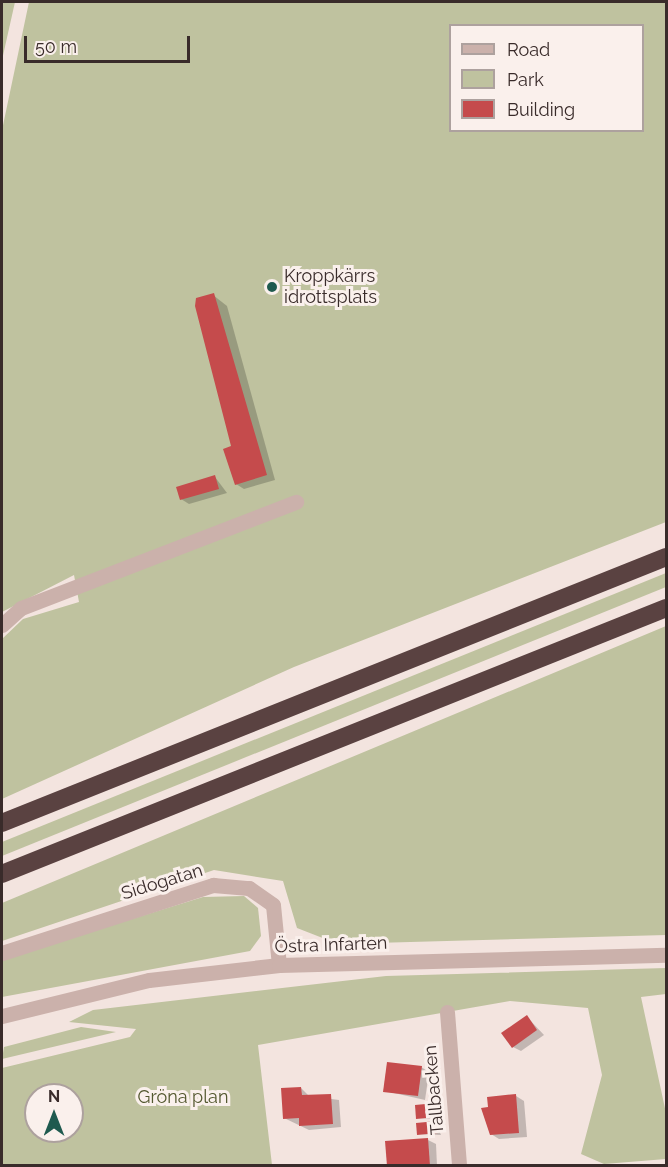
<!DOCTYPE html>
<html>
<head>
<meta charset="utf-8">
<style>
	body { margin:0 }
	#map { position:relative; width:668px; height:1167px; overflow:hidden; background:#f3e4df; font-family:Raleway,sans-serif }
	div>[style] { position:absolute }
	.green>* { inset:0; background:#bfc29f }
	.shadow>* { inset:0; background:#0003 }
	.building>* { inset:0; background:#c54b4c }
	.minor>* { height:15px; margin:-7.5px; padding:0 7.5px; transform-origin:7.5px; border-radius:7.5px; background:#cbb1ab }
	.highway>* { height:18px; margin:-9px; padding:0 9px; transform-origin:9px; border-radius:9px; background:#5a4241 }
	.dots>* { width:16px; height:16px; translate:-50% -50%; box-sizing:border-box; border:3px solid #faf0ec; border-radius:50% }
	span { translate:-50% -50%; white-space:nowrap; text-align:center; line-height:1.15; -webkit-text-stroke:6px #faf0ec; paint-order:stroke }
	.poi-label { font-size:18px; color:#392b2a }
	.left { translate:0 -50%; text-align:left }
	.street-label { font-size:18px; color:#392b2a }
	.park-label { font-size:18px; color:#52572e }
	.frame { position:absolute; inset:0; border:3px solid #392b2a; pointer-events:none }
	.legend { position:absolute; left:449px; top:24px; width:195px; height:108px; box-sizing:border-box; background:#faf0ec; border:2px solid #ada19e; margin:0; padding:8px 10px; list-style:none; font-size:18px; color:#392b2a }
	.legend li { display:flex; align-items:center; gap:12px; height:30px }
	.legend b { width:30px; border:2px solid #ada19e }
	.north { position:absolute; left:24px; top:1083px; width:60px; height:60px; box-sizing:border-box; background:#faf0ec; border:2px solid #ada19e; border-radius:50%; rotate:0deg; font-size:16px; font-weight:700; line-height:24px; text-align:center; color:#392b2a }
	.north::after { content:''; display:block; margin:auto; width:21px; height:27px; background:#1f5a4f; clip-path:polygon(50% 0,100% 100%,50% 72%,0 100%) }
	.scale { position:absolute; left:24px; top:36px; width:166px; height:27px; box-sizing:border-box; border:3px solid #392b2a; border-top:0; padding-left:8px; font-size:18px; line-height:21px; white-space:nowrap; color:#392b2a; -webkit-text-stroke:4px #faf0ec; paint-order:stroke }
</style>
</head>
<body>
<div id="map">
	<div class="green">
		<div style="clip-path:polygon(2px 2px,15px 2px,2px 60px)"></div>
		<div style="clip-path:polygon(evenodd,29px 2px,666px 2px,666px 522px,294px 667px,2px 799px,2px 639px,23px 619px,79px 602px,74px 575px,2px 612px,2px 130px,29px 2px,450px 26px,642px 26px,642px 130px,450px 130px,450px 26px)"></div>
		<div style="clip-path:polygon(666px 573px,666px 587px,2px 856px,2px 842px)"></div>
		<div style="clip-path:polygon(666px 626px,666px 935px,338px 944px,297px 928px,283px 881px,214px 870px,2px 941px,2px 903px)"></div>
		<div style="clip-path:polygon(244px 896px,258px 908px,261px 936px,250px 951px,2px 997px,2px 959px,203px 897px)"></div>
		<div style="clip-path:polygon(evenodd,666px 968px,666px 994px,641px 997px,666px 1113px,666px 1159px,604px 1164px,581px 1154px,602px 1075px,588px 1008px,510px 1001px,258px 1045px,272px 1165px,2px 1166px,2px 1068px,130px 1037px,136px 1029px,69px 1022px,93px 1010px,386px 976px,666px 968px,36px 1095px,72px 1095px,72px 1131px,36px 1131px,36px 1095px)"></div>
		<div style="clip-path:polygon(81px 1027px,116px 1032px,2px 1059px,4px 1047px)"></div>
	</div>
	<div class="shadow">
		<div style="clip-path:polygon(213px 295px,227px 306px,275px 480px,244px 489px,236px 484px)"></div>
		<div style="clip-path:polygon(215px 477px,227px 493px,189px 504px,181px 499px)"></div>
		<div style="clip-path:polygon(527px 1017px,544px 1035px,521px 1051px,513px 1047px)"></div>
		<div style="clip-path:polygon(421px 1067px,429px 1072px,425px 1100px,385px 1091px)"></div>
		<div style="clip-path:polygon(301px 1088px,309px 1096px,339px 1100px,341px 1127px,309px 1130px,284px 1118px)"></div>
		<div style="clip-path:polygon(516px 1096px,524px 1101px,527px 1137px,499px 1139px,491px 1134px)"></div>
		<div style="clip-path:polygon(435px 1105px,440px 1119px,417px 1118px)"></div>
		<div style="clip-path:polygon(436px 1123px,441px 1135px,419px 1134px)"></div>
		<div style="clip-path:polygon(428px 1140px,436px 1144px,437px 1166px,388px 1166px)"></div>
	</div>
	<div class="building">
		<div style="clip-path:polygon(214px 293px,267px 475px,235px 485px,223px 449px,231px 446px,195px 306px,196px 298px)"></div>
		<div style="clip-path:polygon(215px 475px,219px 489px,180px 500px,176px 487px)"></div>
		<div style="clip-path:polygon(527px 1015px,537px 1030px,512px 1048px,501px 1033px)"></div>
		<div style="clip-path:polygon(387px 1062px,422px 1066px,418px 1096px,383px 1092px)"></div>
		<div style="clip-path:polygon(301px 1087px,302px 1095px,331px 1094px,333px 1124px,299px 1126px,299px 1118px,283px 1119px,281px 1088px)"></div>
		<div style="clip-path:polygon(516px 1094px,519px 1133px,490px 1135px,481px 1108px,488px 1107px,487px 1097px)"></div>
		<div style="clip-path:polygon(436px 1103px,437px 1117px,416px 1119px,415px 1105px)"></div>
		<div style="clip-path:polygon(437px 1121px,438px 1133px,417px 1135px,416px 1123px)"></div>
		<div style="clip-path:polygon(428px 1138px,430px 1166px,387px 1166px,385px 1141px)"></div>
	</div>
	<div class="minor">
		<div style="left:2px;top:625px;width:25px;rotate:-42deg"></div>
		<div style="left:21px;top:608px;width:295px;rotate:-21.1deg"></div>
		<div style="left:2px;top:953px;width:222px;rotate:-17.9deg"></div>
		<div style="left:213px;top:885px;width:36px;rotate:5deg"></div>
		<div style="left:249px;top:888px;width:29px;rotate:35deg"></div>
		<div style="left:273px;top:905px;width:60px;rotate:84.3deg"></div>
		<div style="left:447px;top:1012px;width:154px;rotate:85.5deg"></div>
		<div style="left:2px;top:1016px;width:151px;rotate:-13.8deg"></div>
		<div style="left:149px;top:980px;width:131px;rotate:-6.6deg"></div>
		<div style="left:279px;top:965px;width:387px;rotate:-1.5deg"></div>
	</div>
	<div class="highway">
		<div style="left:2px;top:823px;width:715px;rotate:-21.83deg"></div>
		<div style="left:2px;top:874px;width:715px;rotate:-21.83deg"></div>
	</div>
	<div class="dots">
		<div style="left:272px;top:287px;background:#1f5a4f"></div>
	</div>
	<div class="poi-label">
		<span class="left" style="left:284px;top:287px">Kroppkärrs<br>idrottsplats</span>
	</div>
	<div class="street-label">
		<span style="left:162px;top:882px;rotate:-17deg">Sidogatan</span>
		<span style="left:331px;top:945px;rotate:-2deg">Östra Infarten</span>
		<span style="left:434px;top:1090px;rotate:-95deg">Tallbacken</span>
	</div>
	<div class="park-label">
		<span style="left:183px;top:1097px">Gröna plan</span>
	</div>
	<div class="frame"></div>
	<ul class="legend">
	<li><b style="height:8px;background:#cbb1ab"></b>Road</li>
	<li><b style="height:16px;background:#bfc29f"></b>Park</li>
	<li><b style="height:16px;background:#c54b4c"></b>Building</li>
	</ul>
	<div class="north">N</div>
	<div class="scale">50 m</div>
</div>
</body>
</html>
